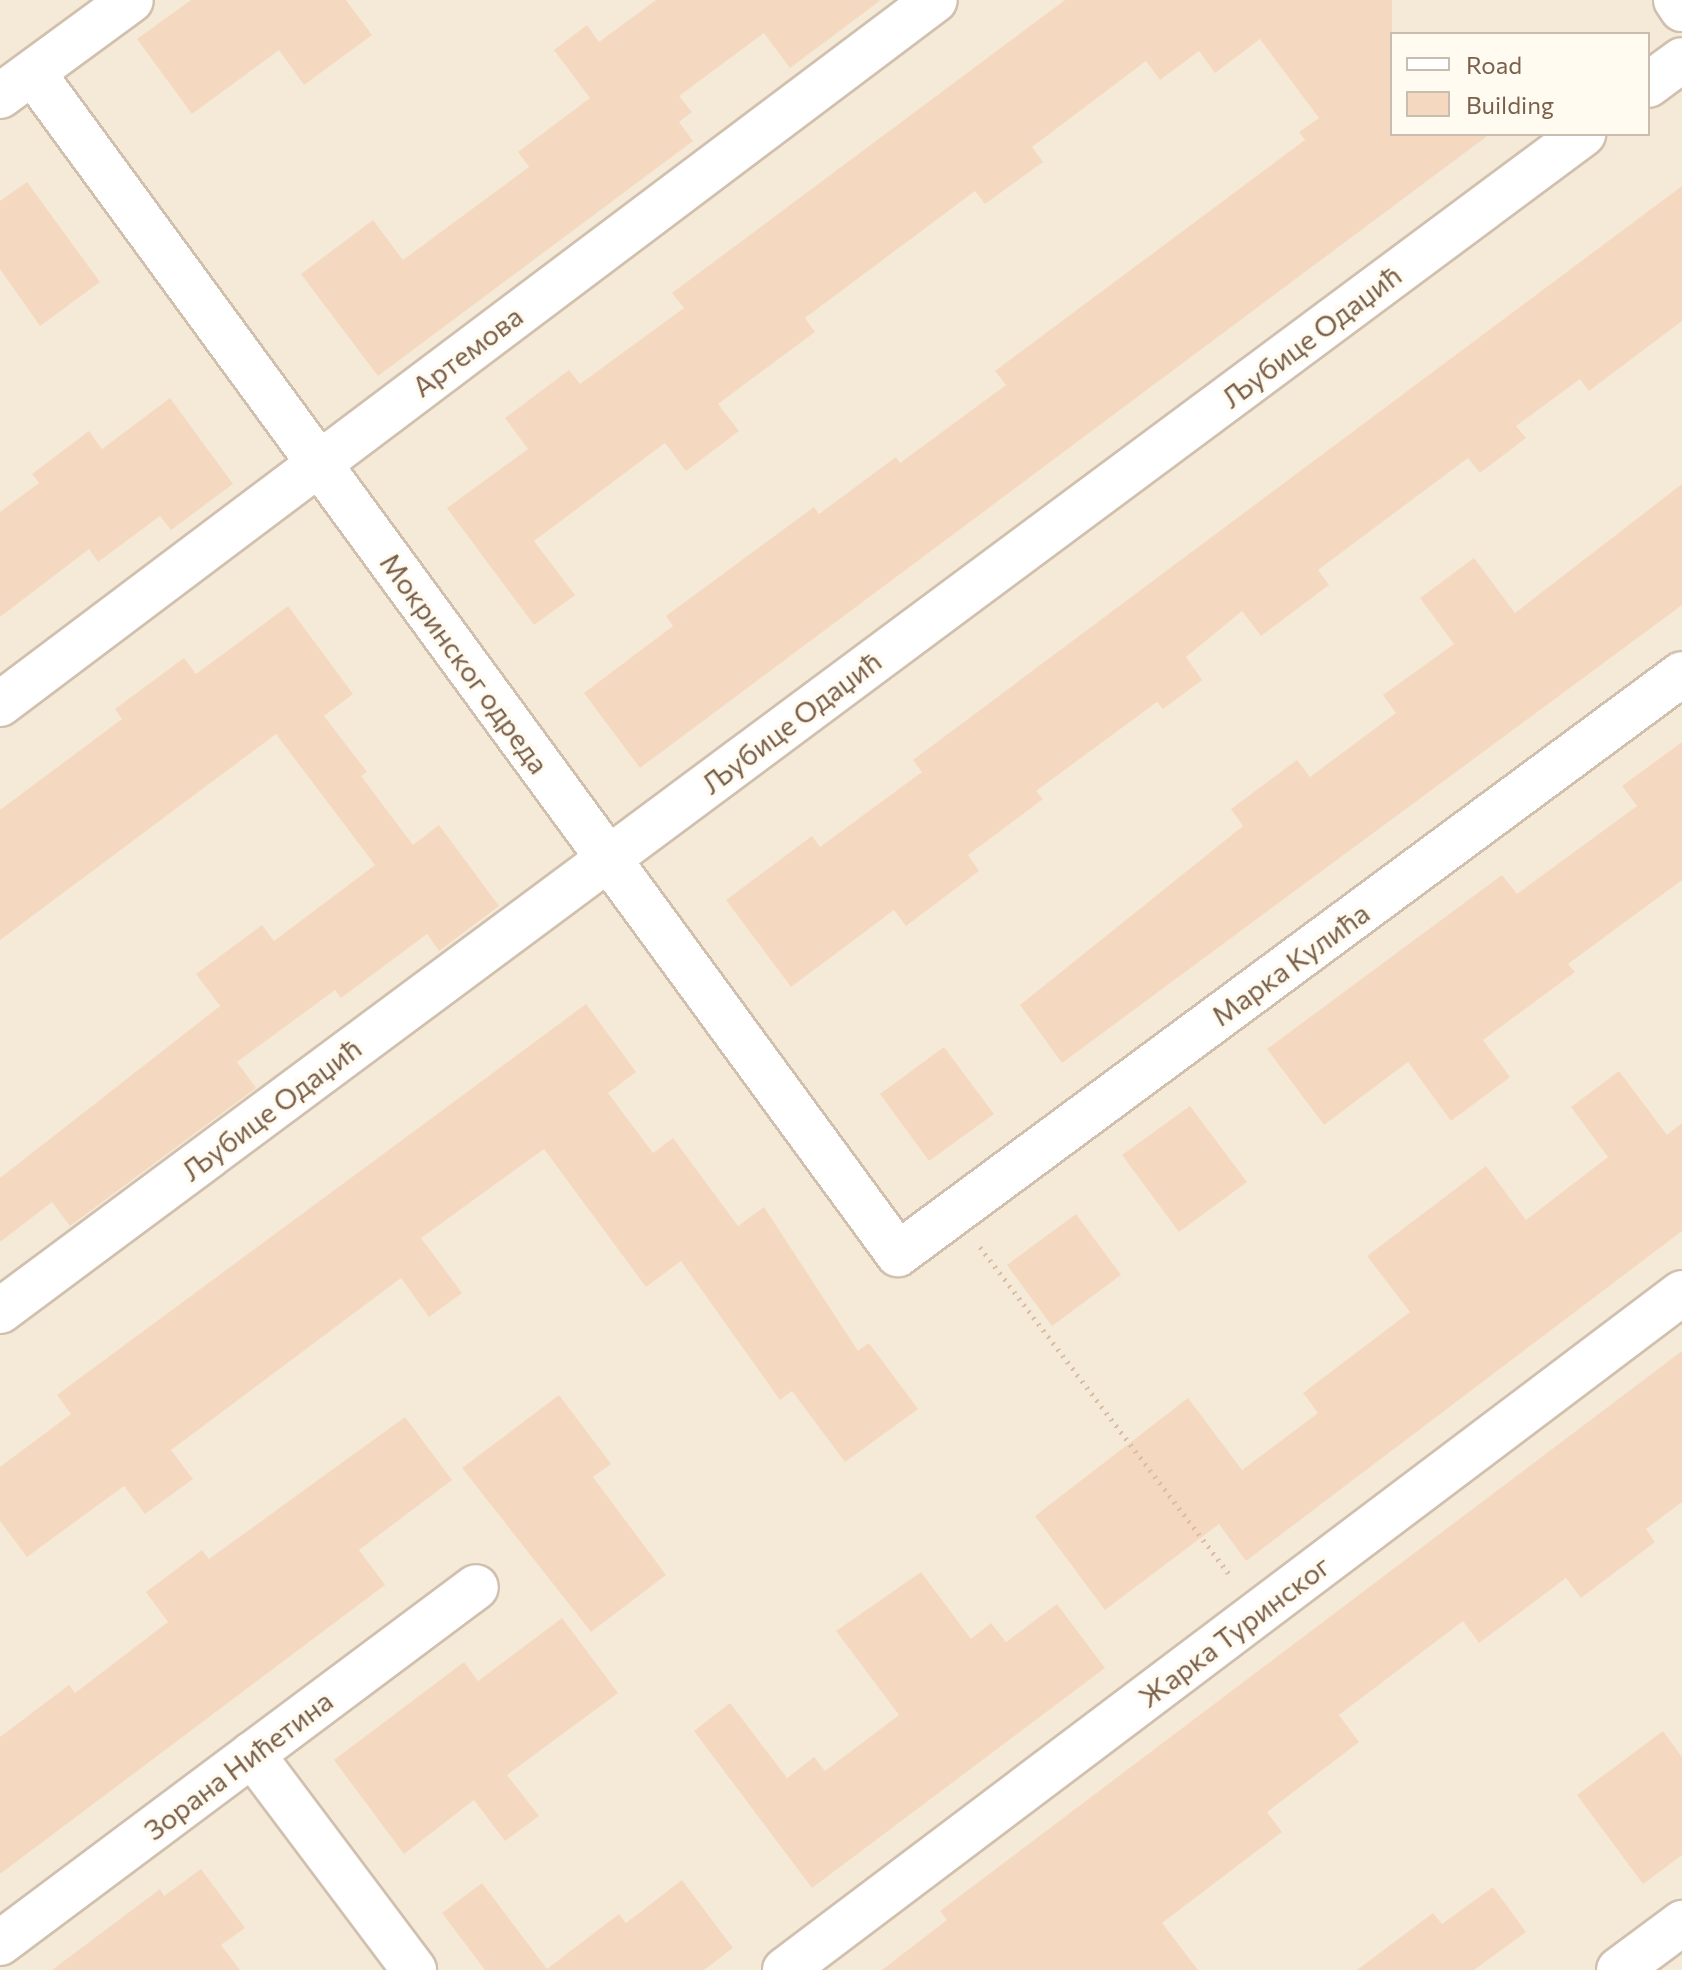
<!DOCTYPE html>
<html>
<head>
<meta charset="utf-8">
<style>
	body { margin:0 }
	#map { position:relative; width:1682px; height:1970px; overflow:hidden; background:#fdf7ea; font-family:Commissioner,sans-serif }
	div>[style] { position:absolute }
	.residential>* { inset:0; background:#f5ead8 }
	.building>* { inset:0; background:#f4d9c0 }
	.path>* { height:5px; margin-top:-2.5px; transform-origin:0; background:repeating-linear-gradient(90deg,#dabda3 0 2px,transparent 0 8px) }
	.roads { filter:drop-shadow(2px 0 #d1c0ae) drop-shadow(-2px 0 #d1c0ae) drop-shadow(0 2px #d1c0ae) drop-shadow(0 -2px #d1c0ae) }
	.minor>* { height:44px; margin:-22px; padding:0 22px; transform-origin:22px; border-radius:22px; background:#fff }
	span { translate:-50% -50%; white-space:nowrap; text-align:center; line-height:1.15; -webkit-text-stroke:6px #fffbf1; paint-order:stroke }
	.street-label { font-size:28px; color:#7a604b }
	.legend { position:absolute; left:1390px; top:32px; width:260px; height:104px; box-sizing:border-box; background:#fffbf1; border:2px solid #cabdaf; margin:0; padding:10px 14px; list-style:none; font-size:24px; color:#7a604b }
	.legend li { display:flex; align-items:center; gap:16px; height:40px }
	.legend b { width:40px; border:2px solid #cabdaf }
</style>
</head>
<body>
<div id="map">
	<div class="residential">
		<div style="clip-path:polygon(evenodd,0 0,1682px 0,1682px 1970px,0 1970px,0 0,1392px 34px,1648px 34px,1648px 134px,1392px 134px,1392px 34px)"></div>
	</div>
	<div class="building">
		<div style="clip-path:polygon(191px 0,346px 0,372px 35px,304px 85px,279px 50px,192px 114px,137px 39px)"></div>
		<div style="clip-path:polygon(656px 0,881px 0,790px 68px,764px 33px,679px 96px,692px 112px,679px 122px,693px 141px,378px 376px,301px 274px,373px 220px,403px 260px,529px 167px,518px 152px,590px 98px,554px 50px,587px 25px,599px 42px)"></div>
		<div style="clip-path:polygon(1065px 0,1392px 0,1392px 134px,1490px 134px,640px 768px,584px 693px,673px 626px,666px 616px,814px 507px,819px 514px,896px 457px,900px 463px,1006px 385px,995px 371px,1305px 140px,1299px 132px,1319px 118px,1260px 39px,1215px 73px,1199px 51px,1160px 80px,1146px 61px,1032px 147px,1043px 162px,985px 204px,975px 191px,805px 318px,815px 332px,718px 404px,739px 431px,686px 471px,665px 443px,534px 541px,575px 595px,534px 625px,447px 508px,528px 449px,505px 418px,569px 370px,580px 384px,684px 308px,672px 293px)"></div>
		<div style="clip-path:polygon(27px 182px,100px 282px,40px 326px,0 269px,0 201px)"></div>
		<div style="clip-path:polygon(1682px 186px,1682px 321px,1589px 391px,1580px 379px,1516px 426px,1526px 438px,1480px 473px,1468px 458px,1318px 570px,1329px 585px,1261px 636px,1242px 611px,1186px 657px,1202px 680px,1163px 709px,1157px 702px,1036px 791px,1043px 799px,968px 855px,979px 871px,906px 926px,894px 910px,791px 987px,726px 900px,812px 836px,820px 847px,922px 772px,913px 760px)"></div>
		<div style="clip-path:polygon(170px 398px,233px 484px,171px 530px,160px 516px,98px 562px,89px 549px,0 617px,0 512px,39px 483px,32px 474px,89px 431px,102px 449px)"></div>
		<div style="clip-path:polygon(1682px 484px,1682px 605px,1062px 1063px,1020px 1005px,1243px 826px,1231px 809px,1297px 760px,1310px 777px,1396px 713px,1383px 695px,1454px 644px,1420px 598px,1474px 558px,1515px 613px)"></div>
		<div style="clip-path:polygon(288px 606px,353px 694px,324px 716px,367px 772px,361px 776px,413px 845px,439px 825px,499px 906px,439px 951px,427px 934px,341px 998px,335px 990px,237px 1062px,256px 1088px,70px 1226px,52px 1202px,0 1242px,0 1178px,220px 1006px,196px 974px,262px 925px,274px 941px,375px 865px,276px 734px,0 940px,0 810px,122px 719px,115px 709px,184px 658px,196px 674px)"></div>
		<div style="clip-path:polygon(1682px 742px,1682px 880px,1568px 964px,1575px 972px,1483px 1040px,1510px 1077px,1451px 1121px,1408px 1062px,1324px 1125px,1267px 1049px,1502px 875px,1517px 894px,1637px 806px,1622px 786px)"></div>
		<div style="clip-path:polygon(586px 1004px,636px 1072px,608px 1093px,653px 1153px,673px 1138px,738px 1226px,764px 1207px,858px 1351px,869px 1343px,918px 1409px,845px 1462px,792px 1391px,780px 1400px,681px 1261px,646px 1287px,544px 1149px,421px 1238px,462px 1293px,429px 1317px,401px 1278px,171px 1450px,193px 1479px,145px 1514px,124px 1486px,27px 1557px,0 1521px,0 1467px,71px 1414px,57px 1395px)"></div>
		<div style="clip-path:polygon(944px 1047px,994px 1114px,929px 1161px,880px 1094px)"></div>
		<div style="clip-path:polygon(1619px 1071px,1667px 1135px,1682px 1123px,1682px 1231px,1246px 1561px,1219px 1524px,1105px 1610px,1035px 1516px,1188px 1398px,1242px 1470px,1318px 1413px,1303px 1393px,1410px 1312px,1367px 1256px,1486px 1166px,1526px 1220px,1608px 1157px,1571px 1107px)"></div>
		<div style="clip-path:polygon(1190px 1106px,1247px 1182px,1179px 1232px,1122px 1155px)"></div>
		<div style="clip-path:polygon(1076px 1214px,1121px 1275px,1052px 1326px,1007px 1265px)"></div>
		<div style="clip-path:polygon(1682px 1351px,1682px 1502px,1646px 1529px,1655px 1542px,1581px 1598px,1566px 1578px,1479px 1643px,1463px 1621px,1339px 1715px,1359px 1742px,1267px 1812px,1282px 1832px,1162px 1923px,1198px 1970px,882px 1970px,947px 1920px,940px 1911px)"></div>
		<div style="clip-path:polygon(559px 1395px,611px 1464px,593px 1477px,666px 1575px,591px 1632px,462px 1468px)"></div>
		<div style="clip-path:polygon(405px 1417px,452px 1480px,359px 1550px,385px 1585px,0 1874px,0 1737px,69px 1685px,75px 1693px,168px 1622px,146px 1592px,202px 1550px,209px 1559px)"></div>
		<div style="clip-path:polygon(921px 1572px,971px 1639px,991px 1623px,1006px 1642px,1057px 1604px,1105px 1668px,812px 1888px,694px 1731px,730px 1703px,787px 1778px,814px 1757px,825px 1771px,899px 1715px,836px 1631px)"></div>
		<div style="clip-path:polygon(562px 1618px,618px 1693px,507px 1775px,539px 1816px,505px 1841px,474px 1800px,404px 1854px,334px 1760px,464px 1662px,478px 1681px)"></div>
		<div style="clip-path:polygon(1663px 1731px,1682px 1757px,1682px 1855px,1643px 1884px,1577px 1795px)"></div>
		<div style="clip-path:polygon(201px 1869px,245px 1928px,221px 1945px,240px 1970px,52px 1970px,160px 1889px,164px 1896px)"></div>
		<div style="clip-path:polygon(682px 1880px,733px 1948px,704px 1970px,485px 1970px,442px 1913px,482px 1883px,547px 1969px,619px 1914px,626px 1923px)"></div>
		<div style="clip-path:polygon(1493px 1887px,1526px 1932px,1474px 1970px,1357px 1970px,1433px 1913px,1442px 1924px)"></div>
	</div>
	<div class="path">
		<div style="left:980px;top:1247px;width:415px;rotate:52.7deg"></div>
	</div>
	<div class="roads">
		<div class="minor">
			<div style="left:1676px;top:0;width:11px;rotate:56deg"></div>
			<div style="left:33px;top:73px;width:1464px;rotate:53.78deg"></div>
			<div style="left:898px;top:1254px;width:975px;rotate:-36.49deg"></div>
			<div style="left:1648px;top:85px;width:42px;rotate:-36.3deg"></div>
			<div style="left:0;top:96px;width:162px;rotate:-36.2deg"></div>
			<div style="left:0;top:704px;width:1170px;rotate:-36.98deg"></div>
			<div style="left:0;top:1311px;width:1973px;rotate:-36.63deg"></div>
			<div style="left:252px;top:1754px;width:270px;rotate:53.1deg"></div>
			<div style="left:0;top:1943px;width:594px;rotate:-36.79deg"></div>
			<div style="left:785px;top:1970px;width:1124px;rotate:-37.04deg"></div>
			<div style="left:1619px;top:1970px;width:79px;rotate:-36.7deg"></div>
		</div>
	</div>
	<div class="street-label">
		<span style="left:1311px;top:336px;rotate:-37deg">Љубице Одаџић</span>
		<span style="left:467px;top:351px;rotate:-37deg">Артемова</span>
		<span style="left:465px;top:663px;rotate:54deg">Мокринског одреда</span>
		<span style="left:791px;top:722px;rotate:-37deg">Љубице Одаџић</span>
		<span style="left:1290px;top:964px;rotate:-36deg">Марка Кулића</span>
		<span style="left:271px;top:1109px;rotate:-37deg">Љубице Одаџић</span>
		<span style="left:1234px;top:1631px;rotate:-37deg">Жарка Туринског</span>
		<span style="left:238px;top:1765px;rotate:-37deg">Зорана Нићетина</span>
	</div>
	<ul class="legend">
	<li><b style="height:10px;background:#fff"></b>Road</li>
	<li><b style="height:22px;background:#f4d9c0"></b>Building</li>
	</ul>
</div>
</body>
</html>
